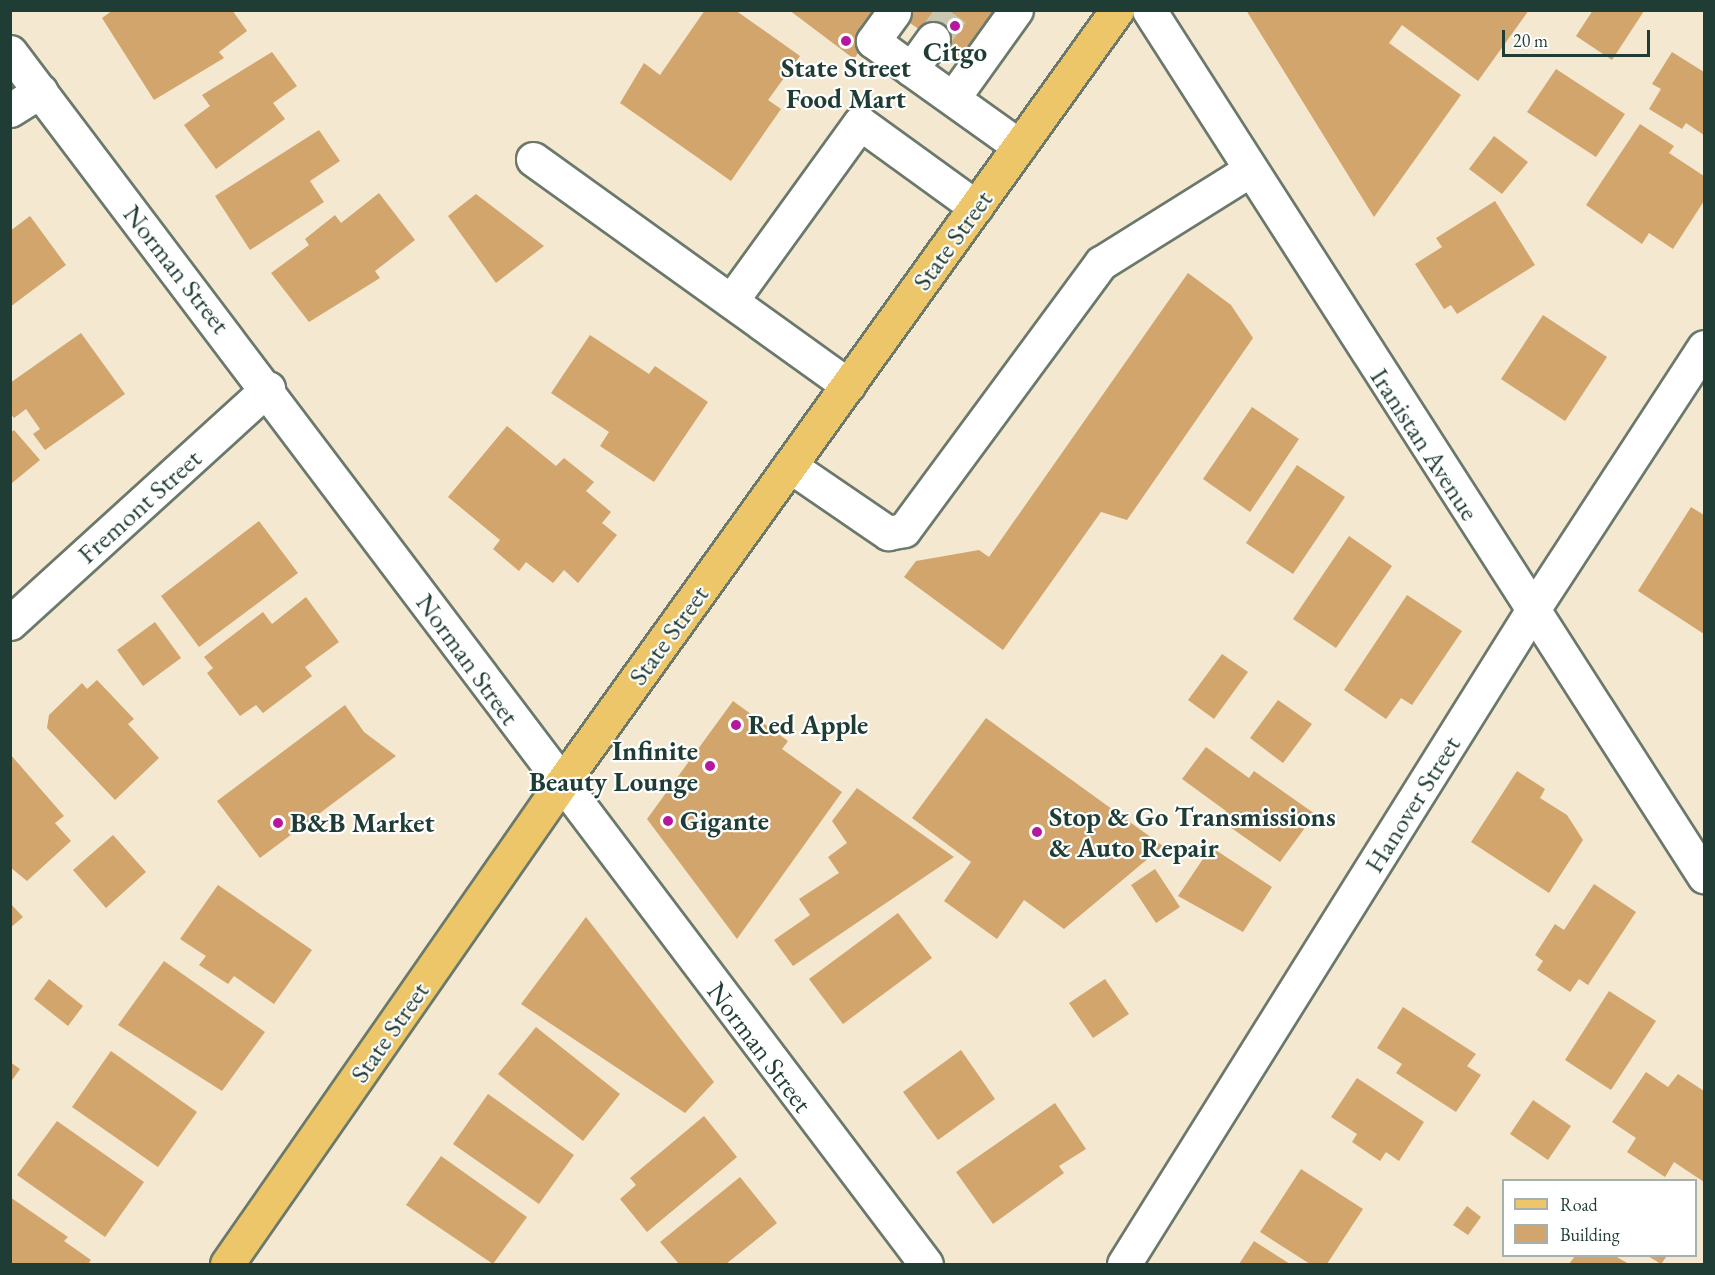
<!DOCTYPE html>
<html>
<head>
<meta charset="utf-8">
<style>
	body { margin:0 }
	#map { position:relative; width:1715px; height:1275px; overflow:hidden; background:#f4e8d1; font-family:"EB Garamond",serif }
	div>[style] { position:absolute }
	.building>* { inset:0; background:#d2a56c }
	.minor-tunnel>* { height:33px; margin-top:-16.5px; transform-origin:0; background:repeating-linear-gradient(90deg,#c9c6b2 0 33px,transparent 0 49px) }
	.roads { filter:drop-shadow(2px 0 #6a796b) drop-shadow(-2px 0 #6a796b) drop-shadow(0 2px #6a796b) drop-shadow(0 -2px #6a796b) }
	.minor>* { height:33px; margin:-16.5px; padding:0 16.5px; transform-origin:16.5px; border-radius:16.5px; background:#fff }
	.major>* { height:33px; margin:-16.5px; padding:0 16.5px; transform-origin:16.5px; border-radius:16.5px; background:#ecc669 }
	.dots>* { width:16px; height:16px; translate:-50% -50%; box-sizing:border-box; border:3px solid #fff; border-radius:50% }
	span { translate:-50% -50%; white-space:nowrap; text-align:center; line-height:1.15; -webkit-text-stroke:4.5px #fff; paint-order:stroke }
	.poi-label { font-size:27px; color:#1f3d34; font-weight:700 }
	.left { translate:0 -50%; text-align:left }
	.right { translate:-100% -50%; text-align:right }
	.street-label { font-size:27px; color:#1f3d34 }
	.frame { position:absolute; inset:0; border:12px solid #1f3d34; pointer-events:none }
	.legend { position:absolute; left:1502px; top:1179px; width:195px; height:78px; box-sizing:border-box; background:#fff; border:2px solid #a5b1ae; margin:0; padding:8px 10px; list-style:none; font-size:18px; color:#1f3d34 }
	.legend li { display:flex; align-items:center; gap:12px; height:30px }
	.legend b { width:30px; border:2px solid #a5b1ae }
	.scale { position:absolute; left:1502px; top:30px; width:148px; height:27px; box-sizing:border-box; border:3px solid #1f3d34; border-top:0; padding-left:8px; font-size:18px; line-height:21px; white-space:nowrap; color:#1f3d34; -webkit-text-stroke:4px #fff; paint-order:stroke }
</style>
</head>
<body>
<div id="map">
	<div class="building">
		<div style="clip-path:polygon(113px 10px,232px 10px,247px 31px,219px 52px,224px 58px,154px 100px,102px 18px)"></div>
		<div style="clip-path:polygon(705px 10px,735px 10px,800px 56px,768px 100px,781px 109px,731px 181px,620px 103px,644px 63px,660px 75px)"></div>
		<div style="clip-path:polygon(789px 10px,887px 10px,854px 59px)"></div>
		<div style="clip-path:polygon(891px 10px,1008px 10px,971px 65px)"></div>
		<div style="clip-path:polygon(1246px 10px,1529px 10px,1478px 81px,1402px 25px,1389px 43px,1461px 95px,1374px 217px)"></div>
		<div style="clip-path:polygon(1593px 10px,1644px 11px,1612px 60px,1576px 36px)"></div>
		<div style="clip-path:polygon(272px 52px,297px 86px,273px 103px,285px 119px,216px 169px,184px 125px,210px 106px,202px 95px)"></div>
		<div style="clip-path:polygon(1672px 52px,1704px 72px,1704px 135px,1686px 123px,1682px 129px,1649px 109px,1661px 89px,1652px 84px)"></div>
		<div style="clip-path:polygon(1556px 69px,1625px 114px,1596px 157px,1527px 112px)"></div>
		<div style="clip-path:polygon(1640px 124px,1674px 146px,1669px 153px,1704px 176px,1704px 201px,1673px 249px,1649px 233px,1642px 244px,1586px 205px)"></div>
		<div style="clip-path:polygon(319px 130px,340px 161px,310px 181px,324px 202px,250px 250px,215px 196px)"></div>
		<div style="clip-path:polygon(1494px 136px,1528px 162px,1502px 194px,1469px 169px)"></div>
		<div style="clip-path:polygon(379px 193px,415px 240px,375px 271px,380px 278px,309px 322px,271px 273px,309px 245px,305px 239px,335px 215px,341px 223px)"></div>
		<div style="clip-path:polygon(476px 194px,544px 246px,496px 283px,448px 216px)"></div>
		<div style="clip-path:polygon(1495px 201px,1535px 265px,1457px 314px,1451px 305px,1444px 309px,1415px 264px,1442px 247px,1436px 238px)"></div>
		<div style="clip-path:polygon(30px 216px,66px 265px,10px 307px,10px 231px)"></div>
		<div style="clip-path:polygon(1188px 273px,1231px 305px,1253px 338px,1127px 520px,1101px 512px,1003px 650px,904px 577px,916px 561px,979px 550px,989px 557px)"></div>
		<div style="clip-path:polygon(1543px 315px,1607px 357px,1565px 421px,1501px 379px)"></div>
		<div style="clip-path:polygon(81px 333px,125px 394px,45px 450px,33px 434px,40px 429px,26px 409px,14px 418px,10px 413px,10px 383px)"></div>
		<div style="clip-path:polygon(590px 335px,649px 374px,655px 366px,708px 402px,654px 482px,600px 446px,609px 432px,551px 393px)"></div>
		<div style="clip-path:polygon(1252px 407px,1299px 439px,1250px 512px,1203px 479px)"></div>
		<div style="clip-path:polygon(507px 426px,556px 466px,564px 458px,594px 482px,586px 491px,611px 512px,602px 523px,617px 535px,578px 583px,564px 570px,553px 583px,526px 562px,519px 571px,493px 549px,500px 540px,448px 497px)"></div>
		<div style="clip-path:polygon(14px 430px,40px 460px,12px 483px,10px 433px)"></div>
		<div style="clip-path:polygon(1297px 465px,1345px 497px,1293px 574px,1246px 543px)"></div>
		<div style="clip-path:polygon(1691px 507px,1704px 515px,1704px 634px,1638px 591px)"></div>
		<div style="clip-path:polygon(259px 521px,298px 573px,199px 647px,161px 596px)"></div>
		<div style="clip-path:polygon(1349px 536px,1392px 566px,1336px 648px,1293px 619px)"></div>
		<div style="clip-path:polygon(1407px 595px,1462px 631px,1412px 705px,1401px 698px,1386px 719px,1344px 690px)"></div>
		<div style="clip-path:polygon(306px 597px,339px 642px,305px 667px,312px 676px,263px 713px,256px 705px,240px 716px,207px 673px,213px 668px,204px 657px,263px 612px,272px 624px)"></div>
		<div style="clip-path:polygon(155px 622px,181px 658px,143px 686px,117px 650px)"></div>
		<div style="clip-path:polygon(1222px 654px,1248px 672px,1214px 719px,1188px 700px)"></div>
		<div style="clip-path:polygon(97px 680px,134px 719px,128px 724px,159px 758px,115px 800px,47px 728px,49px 715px,82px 683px,87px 689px)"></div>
		<div style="clip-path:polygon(1278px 700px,1312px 724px,1283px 763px,1250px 738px)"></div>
		<div style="clip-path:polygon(733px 701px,788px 741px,782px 749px,842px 792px,737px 939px,647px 819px)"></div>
		<div style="clip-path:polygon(345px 705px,364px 732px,396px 756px,260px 858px,217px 801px)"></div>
		<div style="clip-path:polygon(986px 718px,1163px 846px,1064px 929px,1024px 900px,997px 939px,944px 901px,971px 862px,912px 818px)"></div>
		<div style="clip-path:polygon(1206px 747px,1249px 778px,1254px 771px,1315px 814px,1280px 862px,1220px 820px,1226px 811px,1182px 779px)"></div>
		<div style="clip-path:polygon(10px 754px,64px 816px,55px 823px,71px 841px,27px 881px,10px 867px)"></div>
		<div style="clip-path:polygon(1517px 771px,1545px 789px,1540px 798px,1567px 815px,1583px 840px,1549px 893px,1471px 842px)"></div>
		<div style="clip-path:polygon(857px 788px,954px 857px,793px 966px,774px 940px,810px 915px,799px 899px,839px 873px,828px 857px,847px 843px,832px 821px)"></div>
		<div style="clip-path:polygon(113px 835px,146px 872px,106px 908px,73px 870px)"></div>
		<div style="clip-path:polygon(1211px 847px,1272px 887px,1243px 932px,1178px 896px)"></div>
		<div style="clip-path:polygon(1155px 869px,1180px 907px,1156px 923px,1131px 885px)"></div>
		<div style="clip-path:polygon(1594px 884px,1636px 912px,1588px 985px,1579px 979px,1570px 992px,1537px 970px,1543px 961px,1535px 955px,1555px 924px,1564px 930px)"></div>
		<div style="clip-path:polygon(218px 885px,312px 950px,274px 1004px,234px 976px,228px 984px,199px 965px,206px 956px,180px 939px)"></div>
		<div style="clip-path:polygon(10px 903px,23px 917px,10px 928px)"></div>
		<div style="clip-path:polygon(898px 913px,932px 958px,843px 1024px,809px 979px)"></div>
		<div style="clip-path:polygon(586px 917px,714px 1082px,685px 1113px,521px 1004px)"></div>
		<div style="clip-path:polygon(164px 961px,265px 1032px,222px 1091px,118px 1025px)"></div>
		<div style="clip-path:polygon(49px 979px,83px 1006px,68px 1026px,34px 999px)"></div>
		<div style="clip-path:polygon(1105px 979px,1129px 1014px,1093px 1038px,1069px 1003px)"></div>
		<div style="clip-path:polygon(1609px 991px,1656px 1021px,1611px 1090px,1565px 1060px)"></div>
		<div style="clip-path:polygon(1403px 1007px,1476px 1054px,1467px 1066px,1481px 1075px,1456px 1112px,1396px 1073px,1402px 1064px,1377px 1048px)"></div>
		<div style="clip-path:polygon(536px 1027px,620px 1094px,583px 1141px,498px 1074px)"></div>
		<div style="clip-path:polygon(961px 1050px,995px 1099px,938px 1140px,903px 1092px)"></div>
		<div style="clip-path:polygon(111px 1051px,197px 1112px,158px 1167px,72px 1107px)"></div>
		<div style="clip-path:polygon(10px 1062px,20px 1069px,10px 1083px)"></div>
		<div style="clip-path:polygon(1646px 1072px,1668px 1087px,1678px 1074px,1704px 1091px,1704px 1182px,1674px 1162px,1665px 1177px,1627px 1152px,1636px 1138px,1612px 1122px)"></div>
		<div style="clip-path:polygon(1357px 1078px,1424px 1122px,1399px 1161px,1386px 1152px,1380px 1161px,1352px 1142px,1357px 1134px,1331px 1117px)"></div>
		<div style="clip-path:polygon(488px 1094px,574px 1155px,539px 1204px,453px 1144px)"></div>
		<div style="clip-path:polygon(1533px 1100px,1571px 1126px,1548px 1160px,1510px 1134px)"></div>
		<div style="clip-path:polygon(1055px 1103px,1086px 1149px,1059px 1166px,1064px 1173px,993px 1224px,956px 1172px)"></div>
		<div style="clip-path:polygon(704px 1116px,737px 1157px,647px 1232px,620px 1199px,636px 1185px,630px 1178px)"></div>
		<div style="clip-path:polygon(57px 1121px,144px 1182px,105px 1237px,17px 1175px)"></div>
		<div style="clip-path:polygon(441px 1156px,527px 1217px,493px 1264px,406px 1205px)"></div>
		<div style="clip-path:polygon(1301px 1169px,1363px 1209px,1327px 1264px,1310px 1264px,1260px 1232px)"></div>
		<div style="clip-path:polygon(740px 1177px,777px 1223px,726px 1264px,679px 1264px,660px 1242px)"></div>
		<div style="clip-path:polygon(10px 1197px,68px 1237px,64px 1241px,91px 1260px,88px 1264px,10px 1264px)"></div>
		<div style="clip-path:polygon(1467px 1206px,1481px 1217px,1468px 1235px,1453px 1225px)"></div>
		<div style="clip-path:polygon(1254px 1241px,1290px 1264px,1239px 1264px)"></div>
		<div style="clip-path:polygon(1575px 1256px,1615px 1256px,1629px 1264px,1569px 1264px)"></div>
		<div style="clip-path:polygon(1648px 1256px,1667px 1256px,1661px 1264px)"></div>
	</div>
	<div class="minor-tunnel">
		<div style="left:933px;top:39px;width:36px;rotate:-54deg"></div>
	</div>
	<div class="roads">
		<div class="minor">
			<div style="left:1149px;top:10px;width:1029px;rotate:57.35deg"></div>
			<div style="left:894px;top:12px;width:36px;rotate:126deg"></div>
			<div style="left:873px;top:41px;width:47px;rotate:36.4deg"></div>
			<div style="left:933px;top:39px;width:37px;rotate:126deg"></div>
			<div style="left:911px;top:69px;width:133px;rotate:35.5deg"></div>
			<div style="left:10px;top:52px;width:1519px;rotate:52.92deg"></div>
			<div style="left:953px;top:98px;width:108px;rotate:-54.4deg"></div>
			<div style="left:10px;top:110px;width:36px;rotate:-32deg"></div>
			<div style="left:533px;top:159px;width:388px;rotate:35.7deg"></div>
			<div style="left:731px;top:301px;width:220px;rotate:-54.1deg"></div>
			<div style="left:860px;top:123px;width:143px;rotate:35.9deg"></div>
			<div style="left:790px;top:466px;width:119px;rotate:34.4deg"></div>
			<div style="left:888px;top:533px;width:16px;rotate:-11deg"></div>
			<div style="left:904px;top:530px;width:332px;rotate:-53.6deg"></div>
			<div style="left:1101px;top:263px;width:176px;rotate:-32deg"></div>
			<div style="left:10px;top:623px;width:349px;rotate:-42.3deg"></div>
			<div style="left:1124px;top:1264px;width:770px;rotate:-58deg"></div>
			<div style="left:1532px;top:611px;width:315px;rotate:-56.9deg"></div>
		</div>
		<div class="major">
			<div style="left:227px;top:1264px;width:585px;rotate:-55.17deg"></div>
			<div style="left:561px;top:784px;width:953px;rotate:-54.31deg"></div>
		</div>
	</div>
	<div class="dots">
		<div style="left:955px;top:26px;background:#b5179e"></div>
		<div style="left:846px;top:41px;background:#b5179e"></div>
		<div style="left:736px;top:725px;background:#b5179e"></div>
		<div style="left:710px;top:766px;background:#b5179e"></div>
		<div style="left:668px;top:821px;background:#b5179e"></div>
		<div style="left:278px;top:823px;background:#b5179e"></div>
		<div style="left:1037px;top:832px;background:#b5179e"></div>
	</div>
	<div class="poi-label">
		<span style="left:955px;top:52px">Citgo</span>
		<span style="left:846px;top:83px">State Street<br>Food Mart</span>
		<span class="left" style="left:748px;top:725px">Red Apple</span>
		<span class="right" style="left:698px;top:766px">Infinite<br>Beauty Lounge</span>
		<span class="left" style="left:1049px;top:832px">Stop &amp; Go Transmissions<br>&amp; Auto Repair</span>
		<span class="left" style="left:680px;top:821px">Gigante</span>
		<span class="left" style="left:290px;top:823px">B&amp;B Market</span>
	</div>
	<div class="street-label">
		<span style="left:952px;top:240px;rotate:-54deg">State Street</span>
		<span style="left:177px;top:269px;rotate:52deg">Norman Street</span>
		<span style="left:1425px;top:444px;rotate:57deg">Iranistan Avenue</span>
		<span style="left:139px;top:506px;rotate:-42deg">Fremont Street</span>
		<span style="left:668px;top:635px;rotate:-54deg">State Street</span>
		<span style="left:468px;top:659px;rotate:54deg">Norman Street</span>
		<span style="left:1412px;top:804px;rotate:-58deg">Hanover Street</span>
		<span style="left:389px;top:1032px;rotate:-55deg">State Street</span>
		<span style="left:760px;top:1047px;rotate:53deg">Norman Street</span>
	</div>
	<div class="frame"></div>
	<ul class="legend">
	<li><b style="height:8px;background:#ecc669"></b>Road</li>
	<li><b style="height:16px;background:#d2a56c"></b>Building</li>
	</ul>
	<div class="scale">20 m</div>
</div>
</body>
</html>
